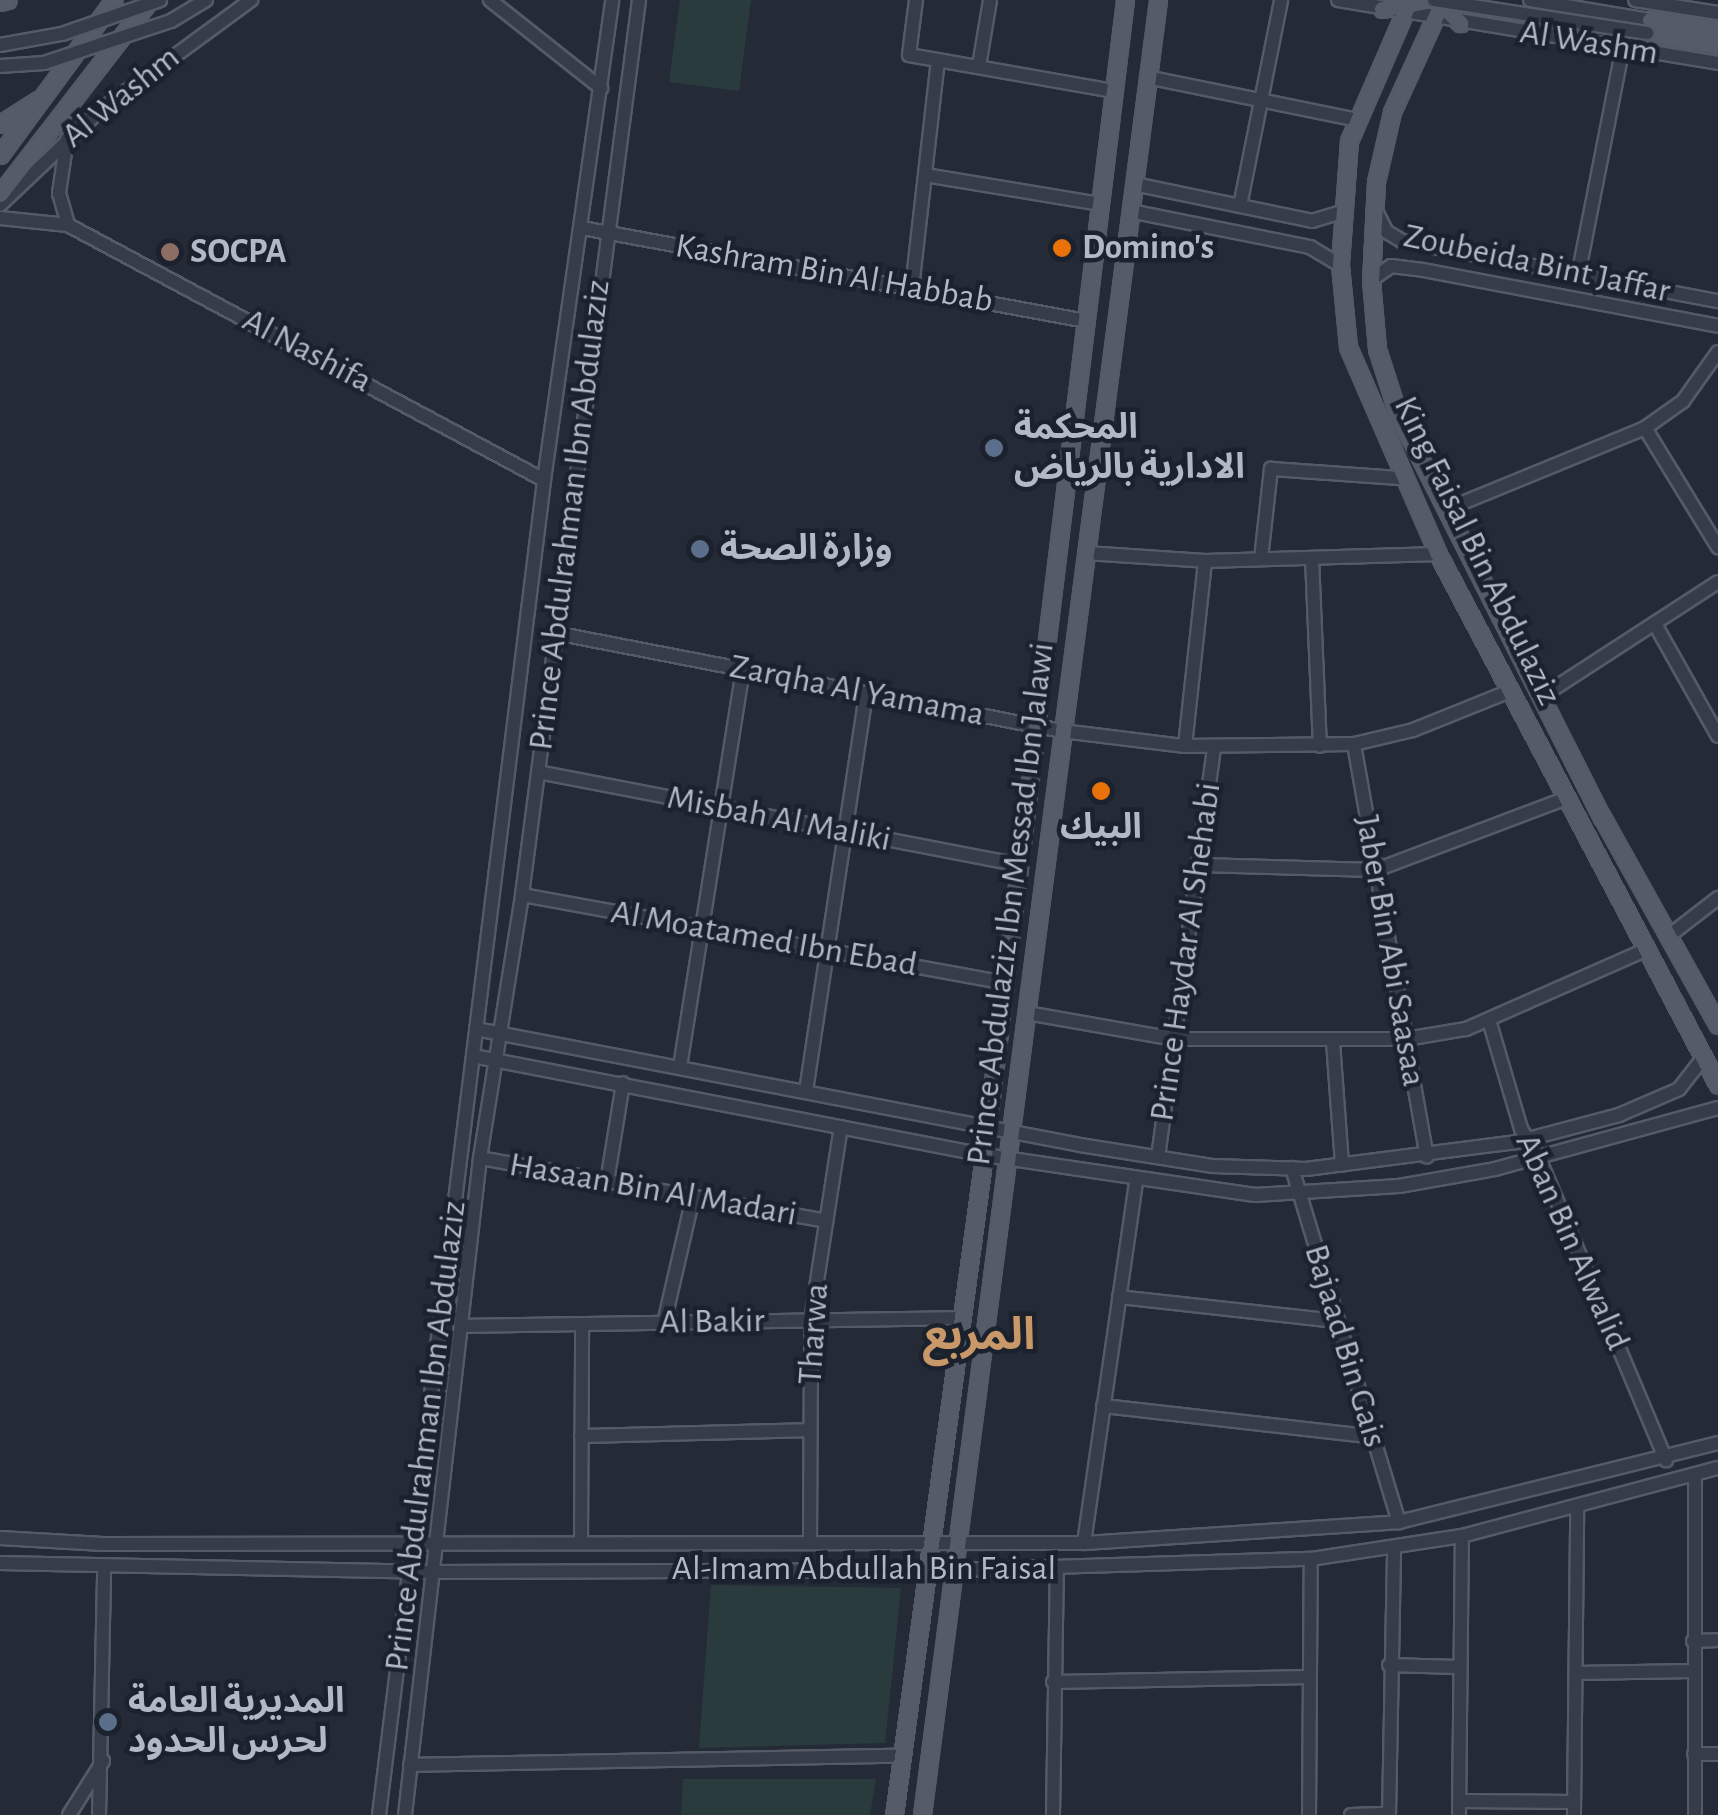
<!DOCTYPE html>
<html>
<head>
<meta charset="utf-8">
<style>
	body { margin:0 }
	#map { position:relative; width:1718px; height:1815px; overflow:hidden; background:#242b37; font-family:"Alegreya Sans","Noto Sans Arabic",sans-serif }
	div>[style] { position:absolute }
	.green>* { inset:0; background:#2a3b3d }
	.roads { filter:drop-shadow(2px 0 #555b66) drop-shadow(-2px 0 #555b66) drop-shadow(0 2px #555b66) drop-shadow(0 -2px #555b66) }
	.minor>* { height:12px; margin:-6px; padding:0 6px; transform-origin:6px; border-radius:6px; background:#373d48 }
	.major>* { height:15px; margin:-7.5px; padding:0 7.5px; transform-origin:7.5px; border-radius:7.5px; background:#555c68 }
	.bridges { filter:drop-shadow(2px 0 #555b66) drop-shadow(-2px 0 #555b66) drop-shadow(0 2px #555b66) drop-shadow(0 -2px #555b66) }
	.minor-bridge>* { height:12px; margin:-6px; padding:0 6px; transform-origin:6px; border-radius:6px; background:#373d48 }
	.dots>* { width:28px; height:28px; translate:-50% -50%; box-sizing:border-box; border:5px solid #1c222d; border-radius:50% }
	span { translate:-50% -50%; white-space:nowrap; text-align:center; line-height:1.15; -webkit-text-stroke:9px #1c222d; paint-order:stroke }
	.street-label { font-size:35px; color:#b2b8c4 }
	.poi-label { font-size:35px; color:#b2b8c4; font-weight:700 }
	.left { translate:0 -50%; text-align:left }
	.district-label { font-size:45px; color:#c89869; font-weight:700 }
</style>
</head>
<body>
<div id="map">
	<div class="green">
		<div style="clip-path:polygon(680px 0,751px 0,739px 91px,669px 82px)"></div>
		<div style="clip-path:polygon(711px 1585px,901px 1588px,885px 1743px,699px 1748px)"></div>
		<div style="clip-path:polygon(683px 1779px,876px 1779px,870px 1815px,681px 1815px)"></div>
	</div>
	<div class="roads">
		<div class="minor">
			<div style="left:490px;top:0;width:142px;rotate:38.4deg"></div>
			<div style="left:916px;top:0;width:55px;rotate:97.3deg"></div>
			<div style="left:909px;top:55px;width:207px;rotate:10deg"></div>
			<div style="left:1338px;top:0;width:385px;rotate:9.4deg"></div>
			<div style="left:1530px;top:0;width:122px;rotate:9.5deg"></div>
			<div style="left:1635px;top:0;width:84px;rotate:8.9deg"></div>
			<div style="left:979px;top:66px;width:67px;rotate:-80.5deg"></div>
			<div style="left:1147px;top:77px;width:211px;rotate:11.5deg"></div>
			<div style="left:67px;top:139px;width:55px;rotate:98.4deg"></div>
			<div style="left:59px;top:193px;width:33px;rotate:74deg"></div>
			<div style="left:925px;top:175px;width:177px;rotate:9.4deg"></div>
			<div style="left:1134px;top:184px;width:182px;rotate:11.7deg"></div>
			<div style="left:1312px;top:221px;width:31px;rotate:-17deg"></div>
			<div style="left:0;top:205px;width:135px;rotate:-43.5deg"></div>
			<div style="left:98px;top:112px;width:190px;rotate:-36.2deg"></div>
			<div style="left:1240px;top:206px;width:210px;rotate:-78.7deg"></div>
			<div style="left:1374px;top:207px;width:28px;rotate:63deg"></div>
			<div style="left:1387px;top:232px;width:17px;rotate:31deg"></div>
			<div style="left:1402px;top:241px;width:322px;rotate:10.8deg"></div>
			<div style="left:1130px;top:211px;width:184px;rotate:11.3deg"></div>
			<div style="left:1310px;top:247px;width:35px;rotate:31deg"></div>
			<div style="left:0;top:218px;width:68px;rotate:5.9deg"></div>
			<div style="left:68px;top:225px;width:540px;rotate:28.18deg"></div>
			<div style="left:582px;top:228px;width:513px;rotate:10.45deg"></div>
			<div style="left:1578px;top:276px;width:233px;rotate:-78.9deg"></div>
			<div style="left:1371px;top:280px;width:24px;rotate:-35deg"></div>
			<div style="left:1391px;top:266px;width:32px;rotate:7deg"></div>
			<div style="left:1423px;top:270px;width:300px;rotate:10.7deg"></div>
			<div style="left:912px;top:288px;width:229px;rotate:-83.5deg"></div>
			<div style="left:1645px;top:428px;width:140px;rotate:58.5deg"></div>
			<div style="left:1450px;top:508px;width:211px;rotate:-22.3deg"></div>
			<div style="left:1645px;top:428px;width:47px;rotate:-35.4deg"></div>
			<div style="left:1683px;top:401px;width:60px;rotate:-54.5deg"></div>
			<div style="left:1086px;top:553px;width:119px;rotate:3.8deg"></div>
			<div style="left:1205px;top:561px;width:233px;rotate:-1.7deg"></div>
			<div style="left:1312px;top:558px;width:188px;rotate:87.6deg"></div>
			<div style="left:1261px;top:559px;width:91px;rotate:-83.7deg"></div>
			<div style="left:1271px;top:469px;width:129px;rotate:4deg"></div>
			<div style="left:1656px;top:626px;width:126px;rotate:60.6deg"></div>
			<div style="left:555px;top:633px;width:516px;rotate:10.94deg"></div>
			<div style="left:1062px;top:731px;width:124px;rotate:7deg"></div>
			<div style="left:1185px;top:746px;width:169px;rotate:-0.7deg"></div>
			<div style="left:1354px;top:744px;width:61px;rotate:-13.3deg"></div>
			<div style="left:1413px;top:730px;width:105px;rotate:-21.9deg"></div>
			<div style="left:1544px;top:695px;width:207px;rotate:-33deg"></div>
			<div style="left:1354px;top:744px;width:419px;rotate:80deg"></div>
			<div style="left:1185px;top:746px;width:186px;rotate:-83.8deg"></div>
			<div style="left:538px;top:772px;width:490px;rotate:10.9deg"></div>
			<div style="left:1198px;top:865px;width:178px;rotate:1.6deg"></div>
			<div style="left:1376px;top:870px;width:204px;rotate:-20.7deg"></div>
			<div style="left:522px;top:895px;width:491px;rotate:10.3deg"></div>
			<div style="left:1670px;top:935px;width:61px;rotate:-37.6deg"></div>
			<div style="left:1027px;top:1013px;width:149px;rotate:10deg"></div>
			<div style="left:1174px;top:1039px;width:232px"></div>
			<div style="left:1406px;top:1039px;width:61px;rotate:-9.5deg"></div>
			<div style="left:1466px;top:1029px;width:198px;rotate:-23.8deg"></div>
			<div style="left:1489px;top:1020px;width:114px;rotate:73.6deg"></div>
			<div style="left:1521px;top:1129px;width:34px;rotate:58deg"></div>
			<div style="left:1539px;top:1158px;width:328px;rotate:67.2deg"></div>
			<div style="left:476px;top:1029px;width:615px;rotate:10.87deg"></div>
			<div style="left:1080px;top:1145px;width:135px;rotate:9deg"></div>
			<div style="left:1213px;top:1166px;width:93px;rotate:1.8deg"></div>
			<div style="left:1306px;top:1169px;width:213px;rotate:-7.3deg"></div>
			<div style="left:1517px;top:1142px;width:106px;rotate:-14.8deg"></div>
			<div style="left:1619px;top:1115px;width:65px;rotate:-23.4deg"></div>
			<div style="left:1679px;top:1089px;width:39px;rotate:-52deg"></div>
			<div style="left:1333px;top:1042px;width:123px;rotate:85.8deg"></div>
			<div style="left:473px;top:1056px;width:521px;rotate:10.96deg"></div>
			<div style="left:984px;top:1155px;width:274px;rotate:8.4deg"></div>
			<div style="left:1255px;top:1195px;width:144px;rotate:-3.6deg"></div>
			<div style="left:1399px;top:1186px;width:97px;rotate:-10deg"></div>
			<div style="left:1495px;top:1169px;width:231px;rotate:-15.3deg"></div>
			<div style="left:680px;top:1067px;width:403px;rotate:-81deg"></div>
			<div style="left:806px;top:1091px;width:402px;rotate:-81.4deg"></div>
			<div style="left:1158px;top:1157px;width:414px;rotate:-82.2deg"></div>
			<div style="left:480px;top:1158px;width:352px;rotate:10.3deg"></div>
			<div style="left:1292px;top:1168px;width:370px;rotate:73.2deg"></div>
			<div style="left:607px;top:1182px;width:100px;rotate:-80.8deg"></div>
			<div style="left:1119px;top:1297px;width:217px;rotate:6.3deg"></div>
			<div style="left:664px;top:1323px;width:129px;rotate:-77deg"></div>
			<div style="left:464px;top:1326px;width:497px;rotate:-0.9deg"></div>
			<div style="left:1103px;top:1406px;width:273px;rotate:6.5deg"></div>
			<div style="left:581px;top:1436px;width:227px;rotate:-1.5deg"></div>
			<div style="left:0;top:1538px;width:103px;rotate:3.3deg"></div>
			<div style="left:103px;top:1544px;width:981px;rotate:-0.06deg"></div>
			<div style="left:1084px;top:1543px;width:316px;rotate:-3.8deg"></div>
			<div style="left:1399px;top:1522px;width:329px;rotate:-13.9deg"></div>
			<div style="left:581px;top:1543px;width:219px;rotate:-89.7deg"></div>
			<div style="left:810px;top:1543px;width:223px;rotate:-89.7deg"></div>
			<div style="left:811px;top:1320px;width:195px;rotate:-81.2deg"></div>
			<div style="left:1084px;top:1543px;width:366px;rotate:-81.8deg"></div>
			<div style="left:0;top:1563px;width:433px;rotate:1.2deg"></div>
			<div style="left:433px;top:1572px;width:523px;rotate:-0.22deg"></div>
			<div style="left:956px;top:1570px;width:355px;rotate:-1.8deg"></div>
			<div style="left:1311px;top:1559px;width:153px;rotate:-8.7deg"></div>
			<div style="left:1462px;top:1536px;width:265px;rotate:-14.9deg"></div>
			<div style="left:1693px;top:1641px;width:25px;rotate:-2deg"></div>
			<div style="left:1389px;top:1665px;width:68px;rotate:1.7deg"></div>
			<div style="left:1576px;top:1673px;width:117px;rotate:-1deg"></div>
			<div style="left:1053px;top:1682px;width:257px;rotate:-1.1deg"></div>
			<div style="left:1694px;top:1754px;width:24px"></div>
			<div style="left:410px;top:1765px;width:491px;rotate:-1.1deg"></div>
			<div style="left:1459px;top:1801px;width:115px;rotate:0.5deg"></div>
			<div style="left:69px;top:1815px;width:64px;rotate:-57.8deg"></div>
			<div style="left:99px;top:1815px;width:247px;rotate:-88.8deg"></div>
			<div style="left:379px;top:1815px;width:1345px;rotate:-82.95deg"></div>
			<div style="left:544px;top:480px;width:485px;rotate:-81.9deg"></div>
			<div style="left:405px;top:1815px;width:661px;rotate:-83.49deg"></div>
			<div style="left:480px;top:1158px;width:266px;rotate:-80.9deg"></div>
			<div style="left:522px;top:895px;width:903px;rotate:-82.55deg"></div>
			<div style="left:1053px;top:1815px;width:247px;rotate:-89.1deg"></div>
			<div style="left:1309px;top:1815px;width:256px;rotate:-89.6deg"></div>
			<div style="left:1351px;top:1815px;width:38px;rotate:-2deg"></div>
			<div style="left:1389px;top:1815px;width:268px;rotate:-88.9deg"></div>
			<div style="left:1459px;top:1815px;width:279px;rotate:-89.4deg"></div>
			<div style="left:1574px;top:1815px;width:306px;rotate:-89.4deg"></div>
			<div style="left:1695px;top:1815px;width:341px;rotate:-90deg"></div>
		</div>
		<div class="major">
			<div style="left:1410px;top:0;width:154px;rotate:113.4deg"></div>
			<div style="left:1349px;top:141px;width:124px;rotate:94.2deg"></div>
			<div style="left:1340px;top:265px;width:82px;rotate:84.4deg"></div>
			<div style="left:1348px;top:347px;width:226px;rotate:66.5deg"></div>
			<div style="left:1438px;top:554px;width:600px;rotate:62.2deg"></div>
			<div style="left:1437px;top:0;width:33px;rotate:45deg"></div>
			<div style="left:1443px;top:0;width:123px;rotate:114.5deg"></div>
			<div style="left:1392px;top:112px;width:72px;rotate:102.9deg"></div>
			<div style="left:1376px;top:182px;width:98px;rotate:92.9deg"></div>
			<div style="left:1371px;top:280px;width:69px;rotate:85deg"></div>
			<div style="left:1377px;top:349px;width:68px;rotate:72.1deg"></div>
			<div style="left:1398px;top:414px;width:452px;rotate:63.2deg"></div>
			<div style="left:1602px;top:817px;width:238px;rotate:60.9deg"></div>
			<div style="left:0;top:2px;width:8px;rotate:-14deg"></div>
			<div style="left:1382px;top:9px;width:51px;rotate:-10.2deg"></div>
			<div style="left:1650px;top:20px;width:69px;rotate:8.4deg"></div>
			<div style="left:1647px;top:33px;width:72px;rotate:8.8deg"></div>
			<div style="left:0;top:124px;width:45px;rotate:-32.3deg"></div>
			<div style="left:0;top:155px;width:192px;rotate:-53.7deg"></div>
			<div style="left:0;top:194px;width:245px;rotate:-52.3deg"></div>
			<div style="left:894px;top:1815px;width:666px;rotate:-82.23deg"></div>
			<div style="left:984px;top:1155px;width:1164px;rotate:-83.04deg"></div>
			<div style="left:922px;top:1815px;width:1830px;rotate:-82.59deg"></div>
		</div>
	</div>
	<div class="bridges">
		<div class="minor-bridge">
			<div style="left:1434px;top:0;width:216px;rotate:8.8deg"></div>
			<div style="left:0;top:45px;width:63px;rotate:-10.1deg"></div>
			<div style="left:62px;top:34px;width:104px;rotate:-19.1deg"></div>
			<div style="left:0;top:66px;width:44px;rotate:-3.9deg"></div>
			<div style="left:44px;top:63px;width:134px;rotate:-18.3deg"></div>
			<div style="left:171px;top:21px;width:41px;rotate:-31deg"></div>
		</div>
	</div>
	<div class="dots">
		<div style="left:1062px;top:248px;background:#e8710a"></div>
		<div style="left:170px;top:252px;background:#8d6e63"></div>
		<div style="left:994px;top:448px;background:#5c6f8a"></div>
		<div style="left:700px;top:549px;background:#5c6f8a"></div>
		<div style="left:1101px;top:791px;background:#e8710a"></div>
		<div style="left:108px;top:1722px;background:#5c6f8a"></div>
	</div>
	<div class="street-label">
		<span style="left:1589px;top:43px;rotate:9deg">Al Washm</span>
		<span style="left:121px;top:97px;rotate:-39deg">Al Washm</span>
		<span style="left:1537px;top:264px;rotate:12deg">Zoubeida Bint Jaffar</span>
		<span style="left:834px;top:274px;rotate:10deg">Kashram Bin Al Habbab</span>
		<span style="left:307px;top:351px;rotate:28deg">Al Nashifa</span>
		<span style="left:570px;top:515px;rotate:-83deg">Prince Abdulrahman Ibn Abdulaziz</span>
		<span style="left:1477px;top:551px;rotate:64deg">King Faisal Bin Abdulaziz</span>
		<span style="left:857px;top:691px;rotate:11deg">Zarqha Al Yamama</span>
		<span style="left:779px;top:819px;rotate:11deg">Misbah Al Maliki</span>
		<span style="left:1011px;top:904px;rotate:-83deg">Prince Abdulaziz Ibn Messad Ibn Jalawi</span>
		<span style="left:764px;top:939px;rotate:10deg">Al Moatamed Ibn Ebad</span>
		<span style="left:1390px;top:951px;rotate:80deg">Jaber Bin Abi Saasaa</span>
		<span style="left:1186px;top:952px;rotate:-82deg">Prince Haydar Al Shehabi</span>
		<span style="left:653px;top:1190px;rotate:10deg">Hasaan Bin Al Madari</span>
		<span style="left:1572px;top:1242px;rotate:66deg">Aban Bin Alwalid</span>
		<span style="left:712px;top:1322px;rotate:-1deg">Al Bakir</span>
		<span style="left:814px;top:1334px;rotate:-86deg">Tharwa</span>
		<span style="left:1345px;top:1346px;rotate:73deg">Bajaad Bin Gais</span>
		<span style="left:426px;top:1436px;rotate:-83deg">Prince Abdulrahman Ibn Abdulaziz</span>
		<span style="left:864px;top:1569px">Al-Imam Abdullah Bin Faisal</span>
	</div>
	<div class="poi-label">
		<span class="left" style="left:1082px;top:248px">Domino's</span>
		<span class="left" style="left:190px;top:252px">SOCPA</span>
		<span class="left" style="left:1014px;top:448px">المحكمة<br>الادارية بالرياض</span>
		<span class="left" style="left:720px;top:549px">وزارة الصحة</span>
		<span style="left:1101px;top:828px">البيك</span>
		<span class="left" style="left:128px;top:1722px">المديرية العامة<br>لحرس الحدود</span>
	</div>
	<div class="district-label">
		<span style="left:979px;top:1336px">المربع</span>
	</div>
</div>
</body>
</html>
